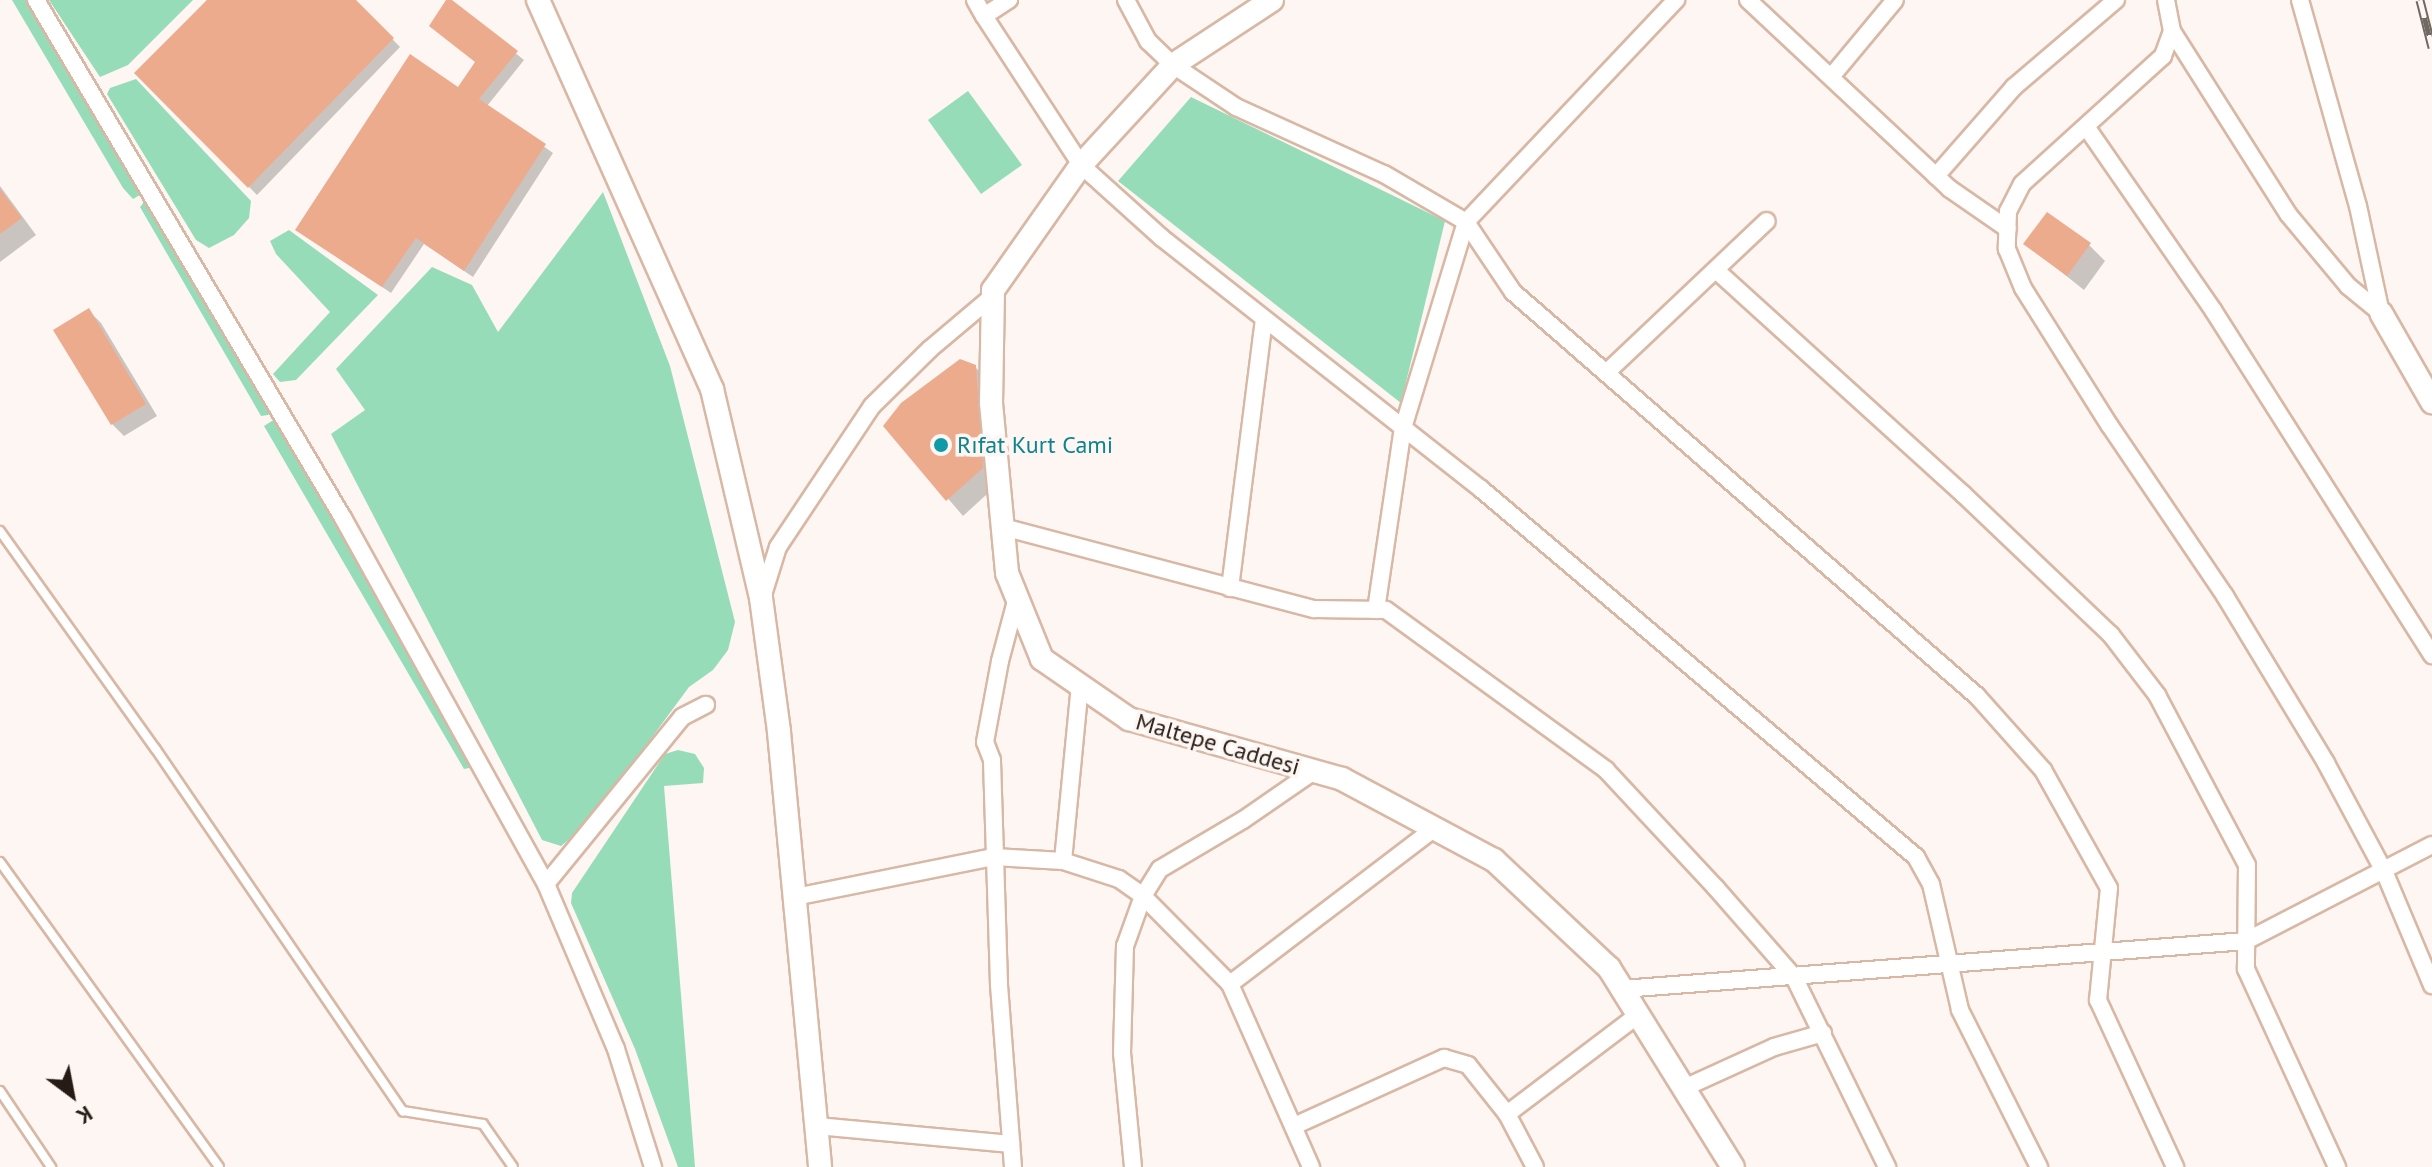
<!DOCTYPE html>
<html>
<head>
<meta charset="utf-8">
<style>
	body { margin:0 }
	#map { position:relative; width:2432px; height:1167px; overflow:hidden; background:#fdf6f2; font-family:"PT Sans",sans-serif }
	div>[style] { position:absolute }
	.green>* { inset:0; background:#97dcb9 }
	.shadow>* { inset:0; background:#0003 }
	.building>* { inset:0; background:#edab8d }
	.roads { filter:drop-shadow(2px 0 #d8b8a5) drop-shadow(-2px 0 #d8b8a5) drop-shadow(0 2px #d8b8a5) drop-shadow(0 -2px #d8b8a5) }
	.lane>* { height:8px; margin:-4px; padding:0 4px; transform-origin:4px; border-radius:4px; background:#fff }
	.street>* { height:16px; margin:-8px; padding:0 8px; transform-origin:8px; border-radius:8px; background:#fff }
	.secondary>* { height:22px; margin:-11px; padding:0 11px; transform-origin:11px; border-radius:11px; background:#fff }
	.rail>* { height:9px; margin-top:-4.5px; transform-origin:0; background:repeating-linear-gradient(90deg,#fdf6f2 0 18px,#716862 0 36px); box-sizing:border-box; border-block:2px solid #716862 }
	.dots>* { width:22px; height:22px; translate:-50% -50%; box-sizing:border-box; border:4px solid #fdf6f2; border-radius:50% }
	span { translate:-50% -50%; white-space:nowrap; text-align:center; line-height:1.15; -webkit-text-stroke:7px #fdf6f2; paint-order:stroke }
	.culture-label { font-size:24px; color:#0d838f }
	.left { translate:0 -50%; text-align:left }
	.street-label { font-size:24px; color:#271c15 }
	.north { position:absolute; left:32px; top:1055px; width:80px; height:80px; -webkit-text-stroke:6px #fdf6f2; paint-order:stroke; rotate:148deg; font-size:22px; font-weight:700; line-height:32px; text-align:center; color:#271c15 }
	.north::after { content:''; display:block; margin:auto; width:28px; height:36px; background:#271c15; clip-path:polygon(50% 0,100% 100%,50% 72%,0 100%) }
</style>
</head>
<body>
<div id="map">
	<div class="green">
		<div style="clip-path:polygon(12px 0,27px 0,145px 192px,133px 199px,123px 188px)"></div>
		<div style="clip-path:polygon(49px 0,193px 0,128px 65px,100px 77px)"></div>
		<div style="clip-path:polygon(136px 79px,251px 201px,249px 218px,234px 235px,209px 248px,196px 240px,107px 94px,110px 88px)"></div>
		<div style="clip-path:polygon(968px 91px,1022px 165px,981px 194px,928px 120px)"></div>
		<div style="clip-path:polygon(1191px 97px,1445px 221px,1401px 403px,1118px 181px)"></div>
		<div style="clip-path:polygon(603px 192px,670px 366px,735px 622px,728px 650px,713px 670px,689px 687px,588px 824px,561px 846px,542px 840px,331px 434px,365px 410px,336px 369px,432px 267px,472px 285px,498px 332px)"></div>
		<div style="clip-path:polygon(148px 197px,272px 411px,268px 415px,261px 416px,140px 207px)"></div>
		<div style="clip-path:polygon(289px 230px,378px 295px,296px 380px,280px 382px,273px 374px,330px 312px,276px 254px,270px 241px)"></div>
		<div style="clip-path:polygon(275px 419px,473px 764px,469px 768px,464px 769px,264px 426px)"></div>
		<div style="clip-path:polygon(678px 750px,695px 754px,704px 768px,703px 783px,664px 786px,695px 1167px,678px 1167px,635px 1049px,571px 903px,572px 893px,665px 754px)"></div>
	</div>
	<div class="shadow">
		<div style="clip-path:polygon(207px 0,355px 0,400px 47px,257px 195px,137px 73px)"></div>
		<div style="clip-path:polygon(449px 0,524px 60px,487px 106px,553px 153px,473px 277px,424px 244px,391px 293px,297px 230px,458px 89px,476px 62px)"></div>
		<div style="clip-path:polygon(0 186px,36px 235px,0 262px)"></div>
		<div style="clip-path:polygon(2026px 244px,2089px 245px,2105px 261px,2084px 290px)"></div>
		<div style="clip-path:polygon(89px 311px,101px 323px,157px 416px,124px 436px,112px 424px)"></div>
		<div style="clip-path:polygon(974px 366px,991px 383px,998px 484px,963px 516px,886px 426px)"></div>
	</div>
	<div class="building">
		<div style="clip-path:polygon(207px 0,356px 0,394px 38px,248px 188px,134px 73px)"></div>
		<div style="clip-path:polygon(446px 0,452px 0,518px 51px,479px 99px,546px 144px,464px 271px,416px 238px,382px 287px,295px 230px,410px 54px,458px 87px,475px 62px,429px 26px)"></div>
		<div style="clip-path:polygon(0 189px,22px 218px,0 234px)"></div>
		<div style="clip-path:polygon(2047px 212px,2091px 243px,2067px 276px,2023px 244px)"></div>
		<div style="clip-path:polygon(89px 308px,146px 404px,111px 425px,53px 330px)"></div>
		<div style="clip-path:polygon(960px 359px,976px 365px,983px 468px,946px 501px,883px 426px,901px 403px)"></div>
	</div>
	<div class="roads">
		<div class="lane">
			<div style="left:0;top:531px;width:267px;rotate:54.5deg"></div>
			<div style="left:155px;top:748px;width:440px;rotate:55.7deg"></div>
			<div style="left:403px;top:1111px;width:81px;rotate:9.2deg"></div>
			<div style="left:483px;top:1124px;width:52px;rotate:55.1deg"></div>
			<div style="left:0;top:862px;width:375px;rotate:54.3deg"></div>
			<div style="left:0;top:1091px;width:92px;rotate:56.1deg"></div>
		</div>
		<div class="street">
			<div style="left:36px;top:0;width:602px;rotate:59.35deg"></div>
			<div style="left:343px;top:518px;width:419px;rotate:61deg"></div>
			<div style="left:546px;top:884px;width:179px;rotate:67deg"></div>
			<div style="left:616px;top:1049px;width:124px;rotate:72.6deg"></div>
			<div style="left:975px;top:0;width:18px;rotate:61deg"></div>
			<div style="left:984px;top:16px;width:30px;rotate:-33deg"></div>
			<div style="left:1126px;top:0;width:47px;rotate:61.8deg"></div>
			<div style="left:1148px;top:41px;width:35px;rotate:44deg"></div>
			<div style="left:1173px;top:65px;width:76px;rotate:33.7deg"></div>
			<div style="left:1236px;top:107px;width:162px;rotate:24.4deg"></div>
			<div style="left:1384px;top:174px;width:95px;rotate:30.3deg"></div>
			<div style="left:1466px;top:222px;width:84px;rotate:56.1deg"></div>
			<div style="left:1513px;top:292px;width:615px;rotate:41.05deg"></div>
			<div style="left:1977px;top:696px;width:99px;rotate:48.3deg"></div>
			<div style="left:2043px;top:770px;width:135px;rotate:60.8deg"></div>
			<div style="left:2109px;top:888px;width:113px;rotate:95.6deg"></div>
			<div style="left:2098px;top:1000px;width:184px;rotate:65.2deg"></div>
			<div style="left:1748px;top:0;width:277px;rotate:43.1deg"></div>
			<div style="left:1950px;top:189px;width:70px;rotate:34.6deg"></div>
			<div style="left:2166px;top:0;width:32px;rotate:79deg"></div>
			<div style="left:2172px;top:31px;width:27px;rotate:110deg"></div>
			<div style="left:2163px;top:56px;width:190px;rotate:137.8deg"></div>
			<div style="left:2022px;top:184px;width:30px;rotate:117deg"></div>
			<div style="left:2008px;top:211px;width:38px;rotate:92deg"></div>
			<div style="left:2007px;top:249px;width:42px;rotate:67.7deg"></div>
			<div style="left:2023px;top:288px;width:163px;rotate:57.8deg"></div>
			<div style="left:2110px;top:426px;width:205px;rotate:55.9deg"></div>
			<div style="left:2225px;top:596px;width:195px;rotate:58.8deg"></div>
			<div style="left:2326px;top:763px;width:123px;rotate:61.8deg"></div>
			<div style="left:2384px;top:871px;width:124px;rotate:67.2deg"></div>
			<div style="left:2300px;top:0;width:214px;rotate:74.3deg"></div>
			<div style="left:2358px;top:206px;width:109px;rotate:77.9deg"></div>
			<div style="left:984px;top:16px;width:178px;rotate:56.9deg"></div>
			<div style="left:1081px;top:165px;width:109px;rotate:42deg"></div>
			<div style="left:1162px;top:238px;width:406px;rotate:38.2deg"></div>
			<div style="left:1481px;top:489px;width:570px;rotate:40.23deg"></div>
			<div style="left:1916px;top:857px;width:31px;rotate:61deg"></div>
			<div style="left:1931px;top:884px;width:129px;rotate:77deg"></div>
			<div style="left:1960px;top:1010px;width:176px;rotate:63.3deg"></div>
			<div style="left:2172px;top:31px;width:217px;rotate:57.6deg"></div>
			<div style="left:2288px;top:214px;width:94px;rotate:50.2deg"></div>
			<div style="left:2348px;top:286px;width:43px;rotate:39.3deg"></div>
			<div style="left:1831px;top:77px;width:100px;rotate:-50.3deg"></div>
			<div style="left:2087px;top:128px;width:221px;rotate:55.3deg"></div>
			<div style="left:2213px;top:310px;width:409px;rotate:57.6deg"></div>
			<div style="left:1936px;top:176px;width:118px;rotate:-48.8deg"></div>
			<div style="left:2014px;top:87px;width:134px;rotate:-40.5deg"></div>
			<div style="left:1717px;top:271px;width:332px;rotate:42.2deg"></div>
			<div style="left:1963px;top:494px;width:204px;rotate:43.6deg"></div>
			<div style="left:2111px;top:635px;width:76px;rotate:52.5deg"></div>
			<div style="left:2157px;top:695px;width:192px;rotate:62.1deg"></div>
			<div style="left:2247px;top:865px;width:104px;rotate:90.6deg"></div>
			<div style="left:2246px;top:969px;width:218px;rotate:65.3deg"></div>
			<div style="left:1606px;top:373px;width:221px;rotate:-43.4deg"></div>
			<div style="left:1003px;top:527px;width:322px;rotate:14.8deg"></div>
			<div style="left:1314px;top:609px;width:72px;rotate:0.8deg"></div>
			<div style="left:1386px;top:610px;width:272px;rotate:36deg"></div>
			<div style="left:1606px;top:770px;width:161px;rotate:47deg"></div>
			<div style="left:1716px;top:888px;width:118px;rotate:48.8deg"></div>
			<div style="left:1794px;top:977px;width:212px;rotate:63.9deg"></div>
			<div style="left:1230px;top:588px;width:271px;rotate:-82.8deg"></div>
			<div style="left:762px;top:598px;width:53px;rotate:-72.6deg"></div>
			<div style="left:778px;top:547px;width:169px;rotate:-56.3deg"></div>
			<div style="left:872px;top:406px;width:81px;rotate:-44.5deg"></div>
			<div style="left:930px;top:349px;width:82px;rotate:-40.1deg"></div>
			<div style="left:1376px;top:610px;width:184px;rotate:-81.6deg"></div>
			<div style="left:1403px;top:428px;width:215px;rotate:-73deg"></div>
			<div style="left:1466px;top:222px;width:306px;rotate:-46.6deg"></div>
			<div style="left:1063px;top:861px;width:177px;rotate:-84.5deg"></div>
			<div style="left:546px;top:884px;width:215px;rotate:-50.8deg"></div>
			<div style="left:682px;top:717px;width:27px;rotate:-27deg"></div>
			<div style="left:795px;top:897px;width:203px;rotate:-11.4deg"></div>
			<div style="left:994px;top:857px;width:69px;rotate:3.3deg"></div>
			<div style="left:1063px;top:861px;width:59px;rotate:17.8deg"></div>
			<div style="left:1119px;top:879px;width:29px;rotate:35deg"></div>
			<div style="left:1143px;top:896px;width:124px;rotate:45.3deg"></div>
			<div style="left:1230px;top:984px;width:200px;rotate:66.1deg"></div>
			<div style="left:1230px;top:984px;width:258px;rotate:-37.3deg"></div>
			<div style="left:1622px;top:989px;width:626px;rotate:-4.4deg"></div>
			<div style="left:2246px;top:941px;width:209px;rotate:-27.3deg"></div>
			<div style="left:1684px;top:1088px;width:99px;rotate:-24.5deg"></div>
			<div style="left:1774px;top:1047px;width:51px;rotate:-15.9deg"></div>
			<div style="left:1507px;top:1114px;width:164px;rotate:-37.1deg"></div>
			<div style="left:817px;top:1126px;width:195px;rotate:5.3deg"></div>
			<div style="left:1294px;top:1126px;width:165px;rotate:-24.4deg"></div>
			<div style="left:1444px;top:1058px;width:25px;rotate:16deg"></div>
			<div style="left:1468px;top:1065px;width:63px;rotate:51.5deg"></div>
			<div style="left:1507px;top:1114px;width:60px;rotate:62.2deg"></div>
			<div style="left:1013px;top:1167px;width:184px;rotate:-94.4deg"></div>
			<div style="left:999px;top:984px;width:224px;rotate:-91.8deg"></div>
			<div style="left:992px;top:760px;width:19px;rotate:-111deg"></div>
			<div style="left:985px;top:742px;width:82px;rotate:-79.5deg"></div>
			<div style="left:1000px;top:661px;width:66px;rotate:-75.1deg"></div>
			<div style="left:1133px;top:1167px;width:115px;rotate:-95.5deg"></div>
			<div style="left:1122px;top:1053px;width:107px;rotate:-88.4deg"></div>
			<div style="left:1125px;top:946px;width:53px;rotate:-70.2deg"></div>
			<div style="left:1143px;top:896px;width:32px;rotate:-58deg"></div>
			<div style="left:1160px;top:869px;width:96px;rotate:-30.6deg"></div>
			<div style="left:1243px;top:820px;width:86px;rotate:-34.6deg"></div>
		</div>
		<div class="secondary">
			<div style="left:538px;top:0;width:426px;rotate:65.9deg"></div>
			<div style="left:712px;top:389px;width:215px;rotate:76.8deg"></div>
			<div style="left:761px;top:598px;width:135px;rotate:82.3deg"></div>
			<div style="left:779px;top:732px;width:437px;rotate:84.6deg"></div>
			<div style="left:1272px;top:0;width:118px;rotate:146.7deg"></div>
			<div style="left:1173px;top:65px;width:136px;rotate:132.6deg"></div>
			<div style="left:1081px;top:165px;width:153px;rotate:125.1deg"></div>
			<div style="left:993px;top:290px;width:113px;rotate:91deg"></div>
			<div style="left:991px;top:403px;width:171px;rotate:84.6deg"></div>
			<div style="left:1007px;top:573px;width:93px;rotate:67.9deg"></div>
			<div style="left:1042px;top:659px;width:106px;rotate:34.6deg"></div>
			<div style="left:1129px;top:719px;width:221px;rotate:15.7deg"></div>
			<div style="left:1342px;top:779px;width:172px;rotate:28.1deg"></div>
			<div style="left:1494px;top:860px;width:158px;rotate:43.2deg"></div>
			<div style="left:1609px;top:968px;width:234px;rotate:58.1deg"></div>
			<div style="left:2381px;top:313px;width:103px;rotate:60.2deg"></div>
		</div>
	</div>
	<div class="rail">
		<div style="left:2420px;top:0;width:49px;rotate:75.7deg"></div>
	</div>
	<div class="dots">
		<div style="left:941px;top:445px;background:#0f9aa8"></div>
	</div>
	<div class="culture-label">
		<span class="left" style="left:957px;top:445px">Rıfat Kurt Cami</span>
	</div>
	<div class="street-label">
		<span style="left:1218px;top:744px;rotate:16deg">Maltepe Caddesi</span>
	</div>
	<div class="north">K</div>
</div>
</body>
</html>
